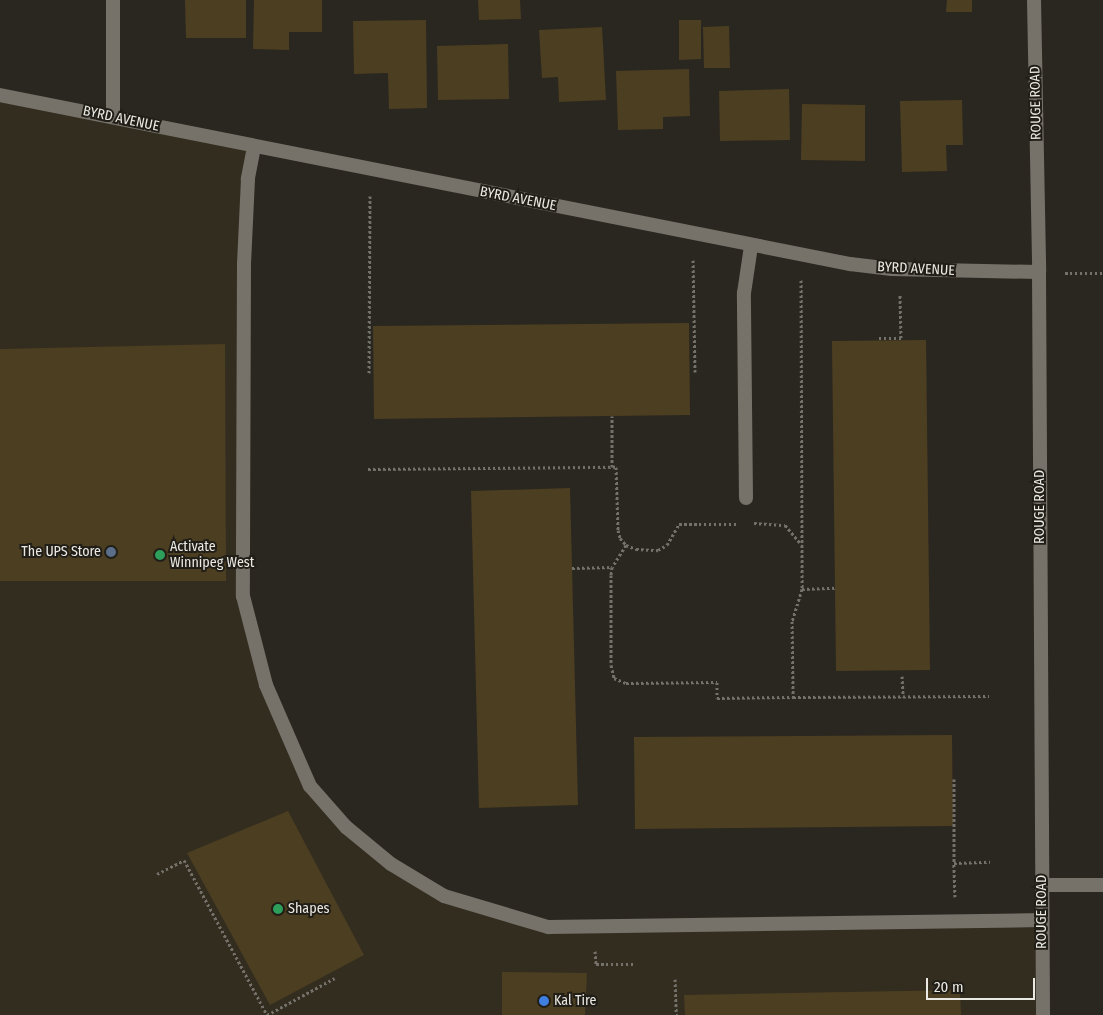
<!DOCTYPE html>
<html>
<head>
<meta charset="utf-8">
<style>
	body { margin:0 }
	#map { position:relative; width:1103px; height:1015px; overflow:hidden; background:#2a2720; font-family:"Fira Sans Condensed",sans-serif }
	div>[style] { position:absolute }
	.built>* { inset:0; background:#332d20 }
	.building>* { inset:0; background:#4c3e20 }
	.path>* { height:3px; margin-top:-1.5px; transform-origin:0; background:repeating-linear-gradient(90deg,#74716b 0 2.5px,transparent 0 5px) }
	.service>* { height:14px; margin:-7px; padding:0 7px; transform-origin:7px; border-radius:7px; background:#76726a }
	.minor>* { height:14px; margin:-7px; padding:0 7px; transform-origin:7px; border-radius:7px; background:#76726a }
	.tertiary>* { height:14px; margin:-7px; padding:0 7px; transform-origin:7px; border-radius:7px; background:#76726a }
	.dots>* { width:14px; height:14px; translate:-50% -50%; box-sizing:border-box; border:2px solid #211e17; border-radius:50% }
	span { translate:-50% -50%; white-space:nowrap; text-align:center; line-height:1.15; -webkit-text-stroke:4px #211e17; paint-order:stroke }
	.street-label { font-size:14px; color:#ebe9e4 }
	.poi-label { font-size:14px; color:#ebe9e4 }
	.left { translate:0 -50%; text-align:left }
	.right { translate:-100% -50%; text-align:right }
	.scale { position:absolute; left:926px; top:978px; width:109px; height:22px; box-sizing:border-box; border:2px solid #ebe9e4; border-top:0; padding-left:6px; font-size:15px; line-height:18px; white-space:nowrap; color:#ebe9e4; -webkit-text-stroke:4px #211e17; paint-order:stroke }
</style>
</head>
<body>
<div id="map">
	<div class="built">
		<div style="clip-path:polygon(0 95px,254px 147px,243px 596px,266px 685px,310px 785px,346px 827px,444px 896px,548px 927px,1042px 920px,1043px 1015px,0 1015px)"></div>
	</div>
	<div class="building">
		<div style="clip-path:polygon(185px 0,246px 0,246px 38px,186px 38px)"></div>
		<div style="clip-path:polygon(254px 0,322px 0,322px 32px,289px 32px,289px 50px,253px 49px)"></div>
		<div style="clip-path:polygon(478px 0,520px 0,521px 19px,479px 20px)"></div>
		<div style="clip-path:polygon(947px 0,972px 0,972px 12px,946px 12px)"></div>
		<div style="clip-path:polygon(426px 20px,427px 108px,389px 109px,388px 73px,354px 74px,353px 21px)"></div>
		<div style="clip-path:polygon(679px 20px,701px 20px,701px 59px,679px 60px)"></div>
		<div style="clip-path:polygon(729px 26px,730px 68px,704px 68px,703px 27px)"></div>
		<div style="clip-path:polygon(602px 27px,606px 100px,559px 102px,558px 77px,542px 78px,539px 30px)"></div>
		<div style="clip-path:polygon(508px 44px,509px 99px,438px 100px,437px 46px)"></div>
		<div style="clip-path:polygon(689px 69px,690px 116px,663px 117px,663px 129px,618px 130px,616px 71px)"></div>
		<div style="clip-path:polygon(789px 89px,790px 140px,720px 141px,719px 91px)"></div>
		<div style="clip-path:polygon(962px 100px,963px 145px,946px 145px,947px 171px,902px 172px,900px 101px)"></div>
		<div style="clip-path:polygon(802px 104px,865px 105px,865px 161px,801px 160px)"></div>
		<div style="clip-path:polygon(689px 323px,690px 415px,374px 419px,373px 326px)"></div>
		<div style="clip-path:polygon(926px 340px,930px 670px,836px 671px,832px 341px)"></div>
		<div style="clip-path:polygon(225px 344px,226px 581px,0 581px,0 349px)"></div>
		<div style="clip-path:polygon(570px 488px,578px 805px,479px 808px,471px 491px)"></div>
		<div style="clip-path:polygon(952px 735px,953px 826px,635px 829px,634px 737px)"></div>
		<div style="clip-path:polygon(288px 811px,364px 955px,270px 1005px,187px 853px)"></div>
		<div style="clip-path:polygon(502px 972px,587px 973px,585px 1015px,502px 1015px)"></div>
		<div style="clip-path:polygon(960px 990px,961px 1015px,685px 1015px,684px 995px)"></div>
	</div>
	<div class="path">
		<div style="left:693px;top:260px;width:112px;rotate:89deg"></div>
		<div style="left:1065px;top:273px;width:38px"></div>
		<div style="left:801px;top:280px;width:309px;rotate:89.8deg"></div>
		<div style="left:802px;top:589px;width:34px;rotate:107deg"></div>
		<div style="left:792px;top:621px;width:76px;rotate:89.2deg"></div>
		<div style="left:793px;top:697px;width:196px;rotate:-0.3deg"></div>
		<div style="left:879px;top:338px;width:22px"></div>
		<div style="left:901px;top:338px;width:44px;rotate:-91.3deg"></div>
		<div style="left:369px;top:373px;width:177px;rotate:-89.7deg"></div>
		<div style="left:612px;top:467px;width:51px;rotate:-90deg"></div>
		<div style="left:368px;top:469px;width:248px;rotate:-0.5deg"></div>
		<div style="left:616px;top:467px;width:63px;rotate:88.2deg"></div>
		<div style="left:618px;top:530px;width:8px;rotate:76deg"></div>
		<div style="left:620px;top:538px;width:9px;rotate:49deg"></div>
		<div style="left:626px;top:545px;width:11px;rotate:22deg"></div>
		<div style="left:636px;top:549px;width:22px;rotate:3deg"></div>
		<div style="left:658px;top:550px;width:10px;rotate:-29deg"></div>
		<div style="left:667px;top:545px;width:24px;rotate:-60deg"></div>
		<div style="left:679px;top:524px;width:58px"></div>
		<div style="left:754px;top:523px;width:31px;rotate:4deg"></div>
		<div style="left:785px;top:525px;width:25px;rotate:50deg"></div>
		<div style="left:626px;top:545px;width:26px;rotate:122deg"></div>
		<div style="left:612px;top:567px;width:8px;rotate:97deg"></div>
		<div style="left:611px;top:575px;width:90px;rotate:90deg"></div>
		<div style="left:611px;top:665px;width:13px;rotate:77deg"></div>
		<div style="left:614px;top:678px;width:13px;rotate:23deg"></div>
		<div style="left:626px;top:683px;width:91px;rotate:-0.6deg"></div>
		<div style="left:717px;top:682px;width:16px;rotate:90deg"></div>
		<div style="left:717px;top:698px;width:76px;rotate:-0.8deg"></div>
		<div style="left:572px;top:568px;width:40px;rotate:-1.4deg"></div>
		<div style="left:802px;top:589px;width:33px;rotate:-2deg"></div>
		<div style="left:902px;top:676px;width:21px;rotate:87deg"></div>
		<div style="left:954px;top:779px;width:84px;rotate:90deg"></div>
		<div style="left:157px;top:874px;width:30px;rotate:-27deg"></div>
		<div style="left:184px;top:860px;width:176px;rotate:61.8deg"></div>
		<div style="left:955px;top:897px;width:34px;rotate:-92deg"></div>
		<div style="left:954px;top:863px;width:36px;rotate:-2deg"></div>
		<div style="left:595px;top:951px;width:13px;rotate:86deg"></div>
		<div style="left:596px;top:964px;width:37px"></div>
		<div style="left:675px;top:979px;width:36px;rotate:88deg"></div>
		<div style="left:267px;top:1015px;width:77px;rotate:-28.6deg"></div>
	</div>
	<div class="service">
		<div style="left:254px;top:147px;width:33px;rotate:101deg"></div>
		<div style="left:248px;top:179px;width:84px;rotate:92.7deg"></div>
		<div style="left:244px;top:263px;width:333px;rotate:90.2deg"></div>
		<div style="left:243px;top:596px;width:92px;rotate:75.5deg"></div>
		<div style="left:266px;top:685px;width:110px;rotate:66.5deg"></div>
		<div style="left:310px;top:786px;width:55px;rotate:48.7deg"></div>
		<div style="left:346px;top:827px;width:58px;rotate:39.4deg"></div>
		<div style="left:391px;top:864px;width:62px;rotate:31.1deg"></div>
		<div style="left:444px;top:896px;width:109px;rotate:16.6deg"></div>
		<div style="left:548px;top:927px;width:494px;rotate:-0.8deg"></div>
		<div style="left:746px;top:498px;width:205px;rotate:-90.6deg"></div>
		<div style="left:744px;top:293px;width:48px;rotate:-81.5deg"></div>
		<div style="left:1042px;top:885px;width:61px"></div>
	</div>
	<div class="minor">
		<div style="left:113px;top:0;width:117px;rotate:90deg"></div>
		<div style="left:0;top:95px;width:867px;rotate:11.25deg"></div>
		<div style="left:850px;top:264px;width:42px;rotate:6.8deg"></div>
		<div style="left:892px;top:269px;width:147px;rotate:1.2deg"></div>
	</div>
	<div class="tertiary">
		<div style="left:1034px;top:0;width:272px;rotate:88.9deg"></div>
		<div style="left:1039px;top:272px;width:743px;rotate:89.69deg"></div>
	</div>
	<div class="dots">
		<div style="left:111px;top:552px;background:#5c6f8a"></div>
		<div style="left:160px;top:555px;background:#2e9e5b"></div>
		<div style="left:278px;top:909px;background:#2e9e5b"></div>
		<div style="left:544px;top:1001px;background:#3f7fe0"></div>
	</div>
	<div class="street-label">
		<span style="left:1036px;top:103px;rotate:-91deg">ROUGE ROAD</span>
		<span style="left:121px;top:119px;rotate:12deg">BYRD AVENUE</span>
		<span style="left:518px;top:199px;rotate:11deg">BYRD AVENUE</span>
		<span style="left:916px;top:269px;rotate:3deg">BYRD AVENUE</span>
		<span style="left:1040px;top:507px;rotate:-90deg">ROUGE ROAD</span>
		<span style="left:1042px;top:912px;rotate:-90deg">ROUGE ROAD</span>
	</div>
	<div class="poi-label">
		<span class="left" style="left:170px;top:555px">Activate<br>Winnipeg West</span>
		<span class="right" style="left:101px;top:552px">The UPS Store</span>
		<span class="left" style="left:288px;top:909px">Shapes</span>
		<span class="left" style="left:554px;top:1001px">Kal Tire</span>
	</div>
	<div class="scale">20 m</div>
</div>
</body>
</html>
